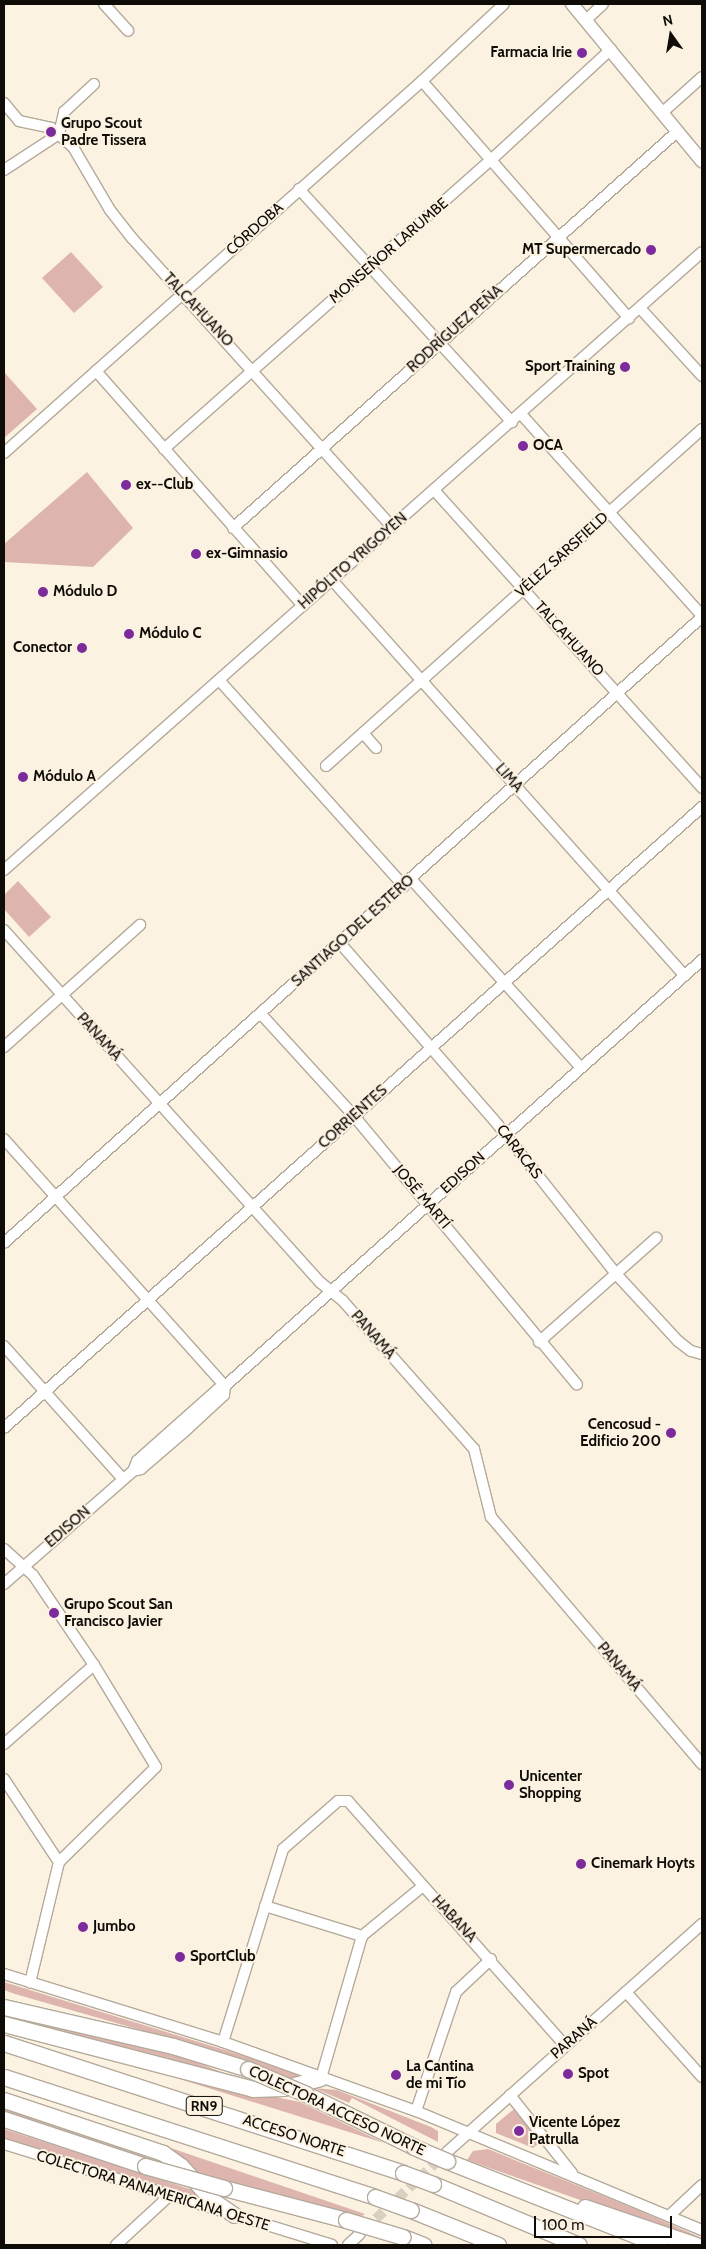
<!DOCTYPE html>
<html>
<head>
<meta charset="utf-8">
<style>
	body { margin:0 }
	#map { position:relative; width:706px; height:2249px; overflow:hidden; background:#fcf2e2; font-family:Cabin,sans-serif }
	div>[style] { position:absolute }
	.green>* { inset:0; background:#ddb5ae }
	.minor-tunnel>* { height:10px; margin-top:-5px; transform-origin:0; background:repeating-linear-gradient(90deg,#d8d0c1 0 10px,transparent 0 15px) }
	.roads { filter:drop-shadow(1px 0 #b4aa9b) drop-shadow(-1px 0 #b4aa9b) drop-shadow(0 1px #b4aa9b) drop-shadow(0 -1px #b4aa9b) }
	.minor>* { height:10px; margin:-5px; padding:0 5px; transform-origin:5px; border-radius:5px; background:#fff }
	.major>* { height:12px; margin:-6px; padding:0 6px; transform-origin:6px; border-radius:6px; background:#fff }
	.highway>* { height:15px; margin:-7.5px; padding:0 7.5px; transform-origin:7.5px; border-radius:7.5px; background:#fff }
	.bridges { filter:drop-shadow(1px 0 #b4aa9b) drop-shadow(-1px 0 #b4aa9b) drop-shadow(0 1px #b4aa9b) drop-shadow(0 -1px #b4aa9b) }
	.highway-bridge>* { height:15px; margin:-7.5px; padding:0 7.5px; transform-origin:7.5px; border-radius:7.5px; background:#fff }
	.dots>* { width:14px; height:14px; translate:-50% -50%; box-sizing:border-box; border:2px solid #fcf2e2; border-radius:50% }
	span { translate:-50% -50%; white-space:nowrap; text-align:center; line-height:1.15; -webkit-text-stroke:4px #fcf2e2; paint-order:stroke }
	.shield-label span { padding:1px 4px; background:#fcf2e2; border:1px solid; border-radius:4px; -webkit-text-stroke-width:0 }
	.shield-label { font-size:14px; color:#0f0c07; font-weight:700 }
	.poi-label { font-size:15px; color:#0f0c07; font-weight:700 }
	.right { translate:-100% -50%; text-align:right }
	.left { translate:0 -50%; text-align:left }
	.street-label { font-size:15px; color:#0f0c07 }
	.frame { position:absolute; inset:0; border:5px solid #0f0c07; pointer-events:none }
	.north { position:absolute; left:646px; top:10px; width:50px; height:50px; -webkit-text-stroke:4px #fcf2e2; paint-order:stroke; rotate:347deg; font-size:14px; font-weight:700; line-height:20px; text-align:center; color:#0f0c07 }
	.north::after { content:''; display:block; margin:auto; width:18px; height:22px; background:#0f0c07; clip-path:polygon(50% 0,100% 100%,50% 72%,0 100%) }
	.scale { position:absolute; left:534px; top:2216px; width:138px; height:22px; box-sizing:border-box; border:2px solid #0f0c07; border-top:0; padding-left:6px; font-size:15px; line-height:18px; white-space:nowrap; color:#0f0c07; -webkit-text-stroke:4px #fcf2e2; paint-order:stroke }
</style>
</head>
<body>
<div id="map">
	<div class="green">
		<div style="clip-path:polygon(71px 252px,103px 287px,74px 313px,42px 278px)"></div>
		<div style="clip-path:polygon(4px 372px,37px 409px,4px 438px)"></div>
		<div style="clip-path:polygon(87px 472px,133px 528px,93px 567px,4px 562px,4px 544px)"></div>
		<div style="clip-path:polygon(18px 881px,51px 917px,29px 937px,4px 909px,4px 895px)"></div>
		<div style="clip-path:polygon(4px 1982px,306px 2075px,296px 2082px,203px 2048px,15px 1994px,4px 1990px)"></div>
		<div style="clip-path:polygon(4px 2014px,177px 2055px,248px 2082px,4px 2016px)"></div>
		<div style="clip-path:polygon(167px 2075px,300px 2102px,384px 2143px)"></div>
		<div style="clip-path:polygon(314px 2088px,337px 2090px,431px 2127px,438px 2131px,438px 2142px,352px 2098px,349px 2103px)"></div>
		<div style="clip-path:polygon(4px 2104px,134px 2147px,169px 2165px,4px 2112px)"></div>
		<div style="clip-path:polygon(514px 2109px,538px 2138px,538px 2144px,533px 2148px,496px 2133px,496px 2124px)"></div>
		<div style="clip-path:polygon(4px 2129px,193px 2190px,202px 2204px,4px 2140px)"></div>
		<div style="clip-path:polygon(162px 2145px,365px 2214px,362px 2216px,194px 2172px)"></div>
		<div style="clip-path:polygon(488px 2149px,638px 2210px,702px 2238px,702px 2243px,467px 2160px,473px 2151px)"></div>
	</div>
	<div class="minor-tunnel">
		<div style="left:365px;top:2229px;width:108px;rotate:-43.1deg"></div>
	</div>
	<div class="roads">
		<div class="minor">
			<div style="left:104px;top:4px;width:36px;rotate:48deg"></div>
			<div style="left:586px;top:20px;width:23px;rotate:-43deg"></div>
			<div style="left:422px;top:81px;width:315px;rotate:48.9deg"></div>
			<div style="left:4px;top:103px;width:23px;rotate:50deg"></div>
			<div style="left:19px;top:121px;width:33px;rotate:12deg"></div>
			<div style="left:51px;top:128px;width:29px;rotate:41deg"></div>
			<div style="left:73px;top:147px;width:73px;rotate:59.6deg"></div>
			<div style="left:110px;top:210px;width:36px;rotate:52deg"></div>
			<div style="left:132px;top:238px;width:389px;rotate:48deg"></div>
			<div style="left:663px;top:112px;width:52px;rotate:-41.9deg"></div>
			<div style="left:4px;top:170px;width:66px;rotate:-33.2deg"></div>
			<div style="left:59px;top:134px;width:23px;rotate:-77deg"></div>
			<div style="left:64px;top:112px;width:41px;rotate:-43deg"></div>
			<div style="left:299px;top:189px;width:316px;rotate:47.6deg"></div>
			<div style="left:640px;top:308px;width:92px;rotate:47.6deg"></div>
			<div style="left:96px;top:371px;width:313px;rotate:48.6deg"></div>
			<div style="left:521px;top:414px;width:271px;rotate:48.1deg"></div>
			<div style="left:164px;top:449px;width:438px;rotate:-41.5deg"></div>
			<div style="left:492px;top:159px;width:162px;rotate:-42.7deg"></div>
			<div style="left:4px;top:453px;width:560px;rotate:-41.67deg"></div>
			<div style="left:422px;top:81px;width:112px;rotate:-43.2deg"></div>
			<div style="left:434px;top:490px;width:401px;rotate:48deg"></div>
			<div style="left:233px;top:528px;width:596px;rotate:-41.74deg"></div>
			<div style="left:332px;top:580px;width:530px;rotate:48.29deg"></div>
			<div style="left:219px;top:680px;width:277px;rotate:48.1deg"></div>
			<div style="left:363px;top:733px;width:20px;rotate:49deg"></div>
			<div style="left:326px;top:766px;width:505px;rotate:-41.87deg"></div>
			<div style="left:4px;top:870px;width:932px;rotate:-41.52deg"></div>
			<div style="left:411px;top:879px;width:254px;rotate:48deg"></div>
			<div style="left:4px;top:930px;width:474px;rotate:48.1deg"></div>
			<div style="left:321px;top:1283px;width:28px;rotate:39deg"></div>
			<div style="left:343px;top:1301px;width:198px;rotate:48.5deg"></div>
			<div style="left:474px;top:1449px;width:70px;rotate:76deg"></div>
			<div style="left:491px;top:1517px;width:325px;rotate:49.5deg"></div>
			<div style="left:340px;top:943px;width:241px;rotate:49deg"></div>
			<div style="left:498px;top:1125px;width:191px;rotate:51.6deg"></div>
			<div style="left:617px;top:1275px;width:90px;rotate:47.3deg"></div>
			<div style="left:678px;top:1341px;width:16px;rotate:38deg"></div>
			<div style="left:691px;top:1351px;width:11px;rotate:15deg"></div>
			<div style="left:261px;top:1014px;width:138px;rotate:47.6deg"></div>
			<div style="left:354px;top:1116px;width:349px;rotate:50.3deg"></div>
			<div style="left:4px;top:1047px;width:183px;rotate:-41.9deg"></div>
			<div style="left:4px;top:1139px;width:331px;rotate:48.2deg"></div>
			<div style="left:4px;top:1243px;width:938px;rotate:-41.89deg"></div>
			<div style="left:539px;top:1342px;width:157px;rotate:-41.6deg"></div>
			<div style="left:4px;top:1346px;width:178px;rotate:48.2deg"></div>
			<div style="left:4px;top:1428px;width:934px;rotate:-41.66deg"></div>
			<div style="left:133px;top:1471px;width:8px;rotate:-14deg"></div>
			<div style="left:141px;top:1469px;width:58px;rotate:-40.8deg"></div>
			<div style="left:185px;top:1431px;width:53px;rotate:-42.7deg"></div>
			<div style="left:224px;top:1395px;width:9px;rotate:-84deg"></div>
			<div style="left:4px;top:1549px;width:39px;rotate:42deg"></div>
			<div style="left:33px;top:1575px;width:109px;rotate:55.9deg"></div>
			<div style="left:94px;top:1665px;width:119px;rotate:58.7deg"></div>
			<div style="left:156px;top:1767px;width:136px;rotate:135.6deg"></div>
			<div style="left:59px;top:1862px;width:124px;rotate:103.5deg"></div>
			<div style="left:4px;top:1584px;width:171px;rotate:-41.2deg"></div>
			<div style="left:133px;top:1471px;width:11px;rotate:-68deg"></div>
			<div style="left:137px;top:1461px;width:108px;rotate:-41.6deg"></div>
			<div style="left:218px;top:1389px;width:8px;rotate:-23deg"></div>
			<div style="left:225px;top:1386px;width:640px;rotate:-41.77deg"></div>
			<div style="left:4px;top:1744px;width:120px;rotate:-41.3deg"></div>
			<div style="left:4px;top:1779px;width:100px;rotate:56.5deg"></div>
			<div style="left:265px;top:1906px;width:102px;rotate:17.2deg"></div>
			<div style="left:4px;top:1974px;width:229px;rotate:17.2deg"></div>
			<div style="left:223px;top:2042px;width:205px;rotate:19.7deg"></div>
			<div style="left:416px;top:2111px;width:310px;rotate:22.6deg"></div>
			<div style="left:626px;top:1992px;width:114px;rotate:48.2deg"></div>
			<div style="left:223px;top:2042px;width:202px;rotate:-72.7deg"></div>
			<div style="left:283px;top:1849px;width:73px;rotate:-41.1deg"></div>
			<div style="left:338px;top:1801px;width:10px"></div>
			<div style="left:348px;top:1801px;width:327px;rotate:48.4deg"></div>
			<div style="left:321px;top:2078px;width:148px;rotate:-73.9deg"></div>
			<div style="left:362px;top:1936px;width:79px;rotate:-39.3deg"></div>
			<div style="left:510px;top:2095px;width:100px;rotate:51.5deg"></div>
			<div style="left:416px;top:2111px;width:126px;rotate:-71.4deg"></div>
			<div style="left:456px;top:1992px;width:48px;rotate:-43.3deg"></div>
			<div style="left:4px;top:2144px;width:343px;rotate:17.1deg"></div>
			<div style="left:447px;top:2152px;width:342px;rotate:-41.8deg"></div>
			<div style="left:669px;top:2216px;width:45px;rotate:-43.2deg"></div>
			<div style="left:116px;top:2245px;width:71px;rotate:-42.7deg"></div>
			<div style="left:348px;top:2245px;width:16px;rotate:-43deg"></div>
		</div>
		<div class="major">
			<div style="left:572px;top:4px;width:204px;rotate:50.4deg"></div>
		</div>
		<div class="highway">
			<div style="left:4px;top:2007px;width:173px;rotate:13deg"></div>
			<div style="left:173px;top:2046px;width:78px;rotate:17deg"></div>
			<div style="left:4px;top:2024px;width:257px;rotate:14.6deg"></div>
			<div style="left:253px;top:2089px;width:30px;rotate:-2deg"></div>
			<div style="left:283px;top:2088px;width:39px;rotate:-15deg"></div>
			<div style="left:4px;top:2043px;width:420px;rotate:18deg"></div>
			<div style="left:4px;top:2077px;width:390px;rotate:17.9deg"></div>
			<div style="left:306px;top:2094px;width:120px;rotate:26.1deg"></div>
			<div style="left:4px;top:2100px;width:168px;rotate:18.4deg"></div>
			<div style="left:163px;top:2153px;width:22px;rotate:36deg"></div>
			<div style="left:181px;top:2166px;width:46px;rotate:47.6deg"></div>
			<div style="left:212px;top:2200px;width:27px;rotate:34deg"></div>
			<div style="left:4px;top:2119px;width:149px;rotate:18.4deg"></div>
			<div style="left:447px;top:2161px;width:229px;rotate:21.5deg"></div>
			<div style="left:433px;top:2184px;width:158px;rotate:22.7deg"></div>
			<div style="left:224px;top:2188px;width:126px;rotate:14.7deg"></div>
			<div style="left:585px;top:2207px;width:117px;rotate:18.9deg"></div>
			<div style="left:411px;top:2210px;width:94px;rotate:21.9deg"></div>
			<div style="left:403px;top:2237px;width:22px;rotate:21deg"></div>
		</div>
	</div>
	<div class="bridges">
		<div class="highway-bridge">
			<div style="left:248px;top:2069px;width:63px;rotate:23.3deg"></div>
			<div style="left:414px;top:2147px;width:36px;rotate:23deg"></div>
			<div style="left:145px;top:2166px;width:82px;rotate:15.6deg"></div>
			<div style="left:403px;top:2173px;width:32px;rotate:20deg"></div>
			<div style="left:375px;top:2197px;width:38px;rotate:20deg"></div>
			<div style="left:346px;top:2220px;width:59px;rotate:16.6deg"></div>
		</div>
	</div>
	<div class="dots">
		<div style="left:582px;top:53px;background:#7c2b9c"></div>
		<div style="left:51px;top:132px;background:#7c2b9c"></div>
		<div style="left:651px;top:250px;background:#7c2b9c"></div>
		<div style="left:625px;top:367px;background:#7c2b9c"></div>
		<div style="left:523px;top:446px;background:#7c2b9c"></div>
		<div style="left:126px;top:485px;background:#7c2b9c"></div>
		<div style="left:196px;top:554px;background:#7c2b9c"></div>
		<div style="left:43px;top:592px;background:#7c2b9c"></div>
		<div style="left:129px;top:634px;background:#7c2b9c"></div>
		<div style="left:82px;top:648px;background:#7c2b9c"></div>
		<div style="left:23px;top:777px;background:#7c2b9c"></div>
		<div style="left:671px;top:1433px;background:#7c2b9c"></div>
		<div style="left:54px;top:1613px;background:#7c2b9c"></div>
		<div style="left:509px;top:1785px;background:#7c2b9c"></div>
		<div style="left:581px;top:1864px;background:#7c2b9c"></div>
		<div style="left:83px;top:1927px;background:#7c2b9c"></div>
		<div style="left:180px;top:1957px;background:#7c2b9c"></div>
		<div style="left:568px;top:2074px;background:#7c2b9c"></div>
		<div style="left:396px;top:2075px;background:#7c2b9c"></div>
		<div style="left:519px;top:2131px;background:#7c2b9c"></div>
	</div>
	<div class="shield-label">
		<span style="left:204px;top:2106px">RN9</span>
	</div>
	<div class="poi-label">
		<span class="right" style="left:572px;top:53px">Farmacia Irie</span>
		<span class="left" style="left:61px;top:132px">Grupo Scout<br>Padre Tissera</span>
		<span class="right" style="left:641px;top:250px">MT Supermercado</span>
		<span class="right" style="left:615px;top:367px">Sport Training</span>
		<span class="left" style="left:533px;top:446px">OCA</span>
		<span class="left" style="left:136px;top:485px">ex--Club</span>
		<span class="left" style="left:206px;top:554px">ex-Gimnasio</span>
		<span class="left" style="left:53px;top:592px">Módulo D</span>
		<span class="left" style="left:139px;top:634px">Módulo C</span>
		<span class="right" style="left:72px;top:648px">Conector</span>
		<span class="left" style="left:33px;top:777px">Módulo A</span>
		<span class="right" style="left:661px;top:1433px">Cencosud -<br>Edificio 200</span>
		<span class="left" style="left:64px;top:1613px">Grupo Scout San<br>Francisco Javier</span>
		<span class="left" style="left:519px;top:1785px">Unicenter<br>Shopping</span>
		<span class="left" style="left:591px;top:1864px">Cinemark Hoyts</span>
		<span class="left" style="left:93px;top:1927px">Jumbo</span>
		<span class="left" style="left:190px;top:1957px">SportClub</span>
		<span class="left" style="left:406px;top:2075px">La Cantina<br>de mi Tío</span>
		<span class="left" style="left:578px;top:2074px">Spot</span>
		<span class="left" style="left:529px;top:2131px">Vicente López<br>Patrulla</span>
	</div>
	<div class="street-label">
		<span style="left:255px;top:229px;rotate:-42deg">CÓRDOBA</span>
		<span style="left:389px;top:251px;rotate:-41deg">MONSEÑOR LARUMBE</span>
		<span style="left:198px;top:310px;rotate:47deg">TALCAHUANO</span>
		<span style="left:455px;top:329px;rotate:-42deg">RODRÍGUEZ PEÑA</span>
		<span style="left:562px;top:555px;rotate:-42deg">VÉLEZ SARSFIELD</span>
		<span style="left:353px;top:561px;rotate:-41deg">HIPÓLITO YRIGOYEN</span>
		<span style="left:569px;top:639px;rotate:48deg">TALCAHUANO</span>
		<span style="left:509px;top:778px;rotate:48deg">LIMA</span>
		<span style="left:353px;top:931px;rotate:-42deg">SANTIAGO DEL ESTERO</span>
		<span style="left:99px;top:1037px;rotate:48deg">PANAMÁ</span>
		<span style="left:353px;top:1117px;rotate:-42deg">CORRIENTES</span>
		<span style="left:519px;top:1152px;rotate:52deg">CARACAS</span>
		<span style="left:463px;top:1173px;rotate:-42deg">EDISON</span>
		<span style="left:422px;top:1197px;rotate:50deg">JOSÉ MARTÍ</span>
		<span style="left:373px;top:1335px;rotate:49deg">PANAMÁ</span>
		<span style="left:68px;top:1527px;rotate:-41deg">EDISON</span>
		<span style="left:619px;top:1667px;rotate:50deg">PANAMÁ</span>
		<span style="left:454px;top:1919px;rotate:47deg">HABANA</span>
		<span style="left:574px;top:2038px;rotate:-41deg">PARANÁ</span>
		<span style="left:337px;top:2111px;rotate:25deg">COLECTORA ACCESO NORTE</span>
		<span style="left:294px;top:2136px;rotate:18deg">ACCESO NORTE</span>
		<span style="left:153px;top:2191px;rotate:17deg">COLECTORA PANAMERICANA OESTE</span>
	</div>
	<div class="frame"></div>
	<div class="north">N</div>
	<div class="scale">100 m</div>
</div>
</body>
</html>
